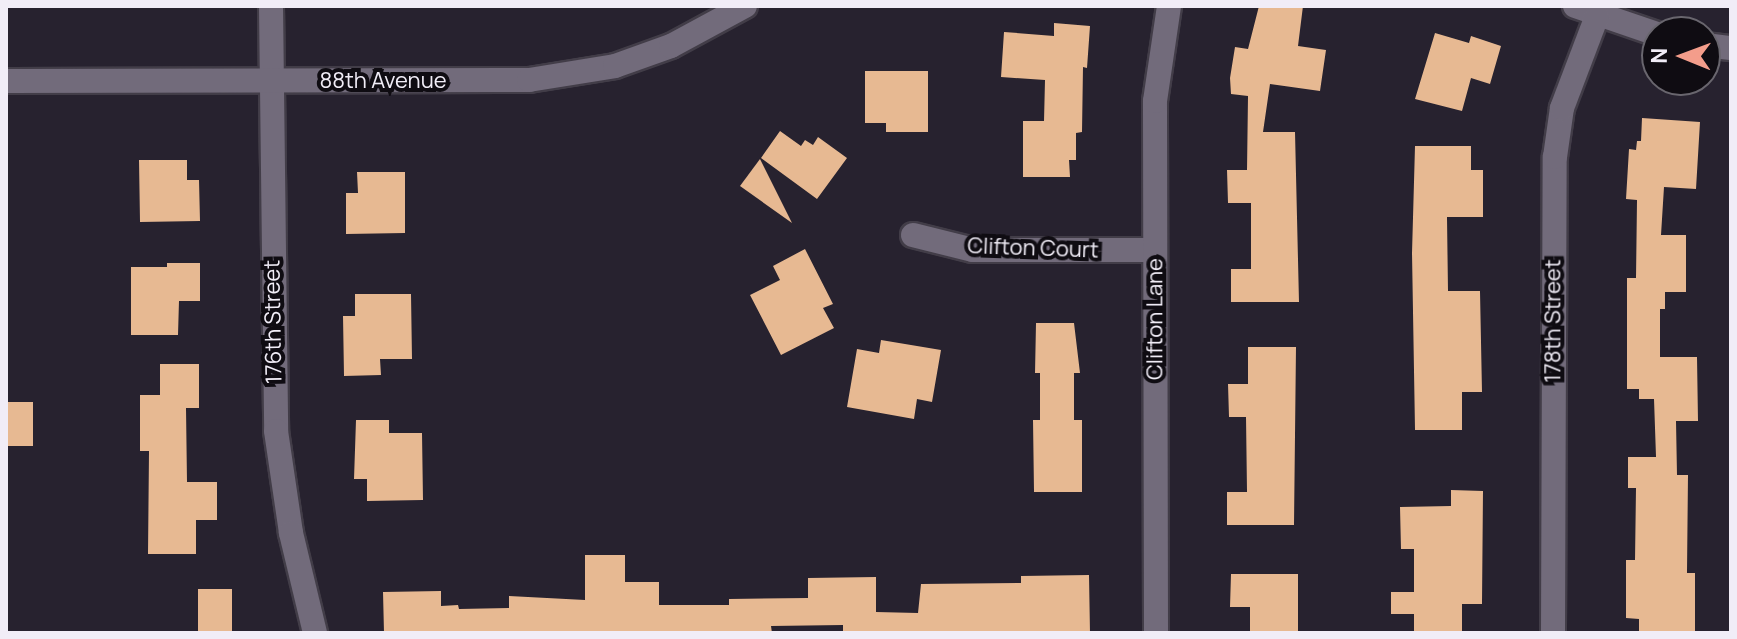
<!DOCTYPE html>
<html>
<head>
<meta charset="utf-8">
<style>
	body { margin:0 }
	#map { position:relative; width:1737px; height:639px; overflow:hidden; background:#27222f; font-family:Manrope,sans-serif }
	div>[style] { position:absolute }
	.building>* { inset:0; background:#e7b992 }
	.roads { filter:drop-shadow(2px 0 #423d48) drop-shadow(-2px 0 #423d48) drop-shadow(0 2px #423d48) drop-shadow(0 -2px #423d48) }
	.street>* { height:24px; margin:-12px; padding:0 12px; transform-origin:12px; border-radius:12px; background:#726b7b }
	span { translate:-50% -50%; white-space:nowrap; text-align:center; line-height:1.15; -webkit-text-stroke:8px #0f0c12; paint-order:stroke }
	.street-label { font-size:22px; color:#f1edf7 }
	.frame { position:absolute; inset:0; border:8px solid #f1edf7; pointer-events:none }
	.north { position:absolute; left:1641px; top:16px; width:80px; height:80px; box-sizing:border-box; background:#0f0c12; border:2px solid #69666e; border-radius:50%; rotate:271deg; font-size:22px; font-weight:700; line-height:32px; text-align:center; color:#f1edf7 }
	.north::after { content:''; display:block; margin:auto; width:28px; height:36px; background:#f49d8b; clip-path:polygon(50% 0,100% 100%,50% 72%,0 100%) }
</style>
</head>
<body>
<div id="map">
	<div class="building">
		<div style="clip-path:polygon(1259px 6px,1303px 6px,1298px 46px,1326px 50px,1320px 91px,1270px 84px,1263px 132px,1295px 132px,1299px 302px,1231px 302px,1231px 269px,1251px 269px,1251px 203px,1228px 203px,1227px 170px,1247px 170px,1248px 96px,1231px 94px,1230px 78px,1235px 47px,1248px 49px)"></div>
		<div style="clip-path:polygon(1054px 23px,1090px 26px,1087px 68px,1083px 67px,1082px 132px,1076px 133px,1076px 160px,1069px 160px,1070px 177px,1023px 177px,1023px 121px,1044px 121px,1045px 80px,1001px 77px,1004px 32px,1054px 36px)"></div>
		<div style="clip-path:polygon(1435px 33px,1469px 43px,1471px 36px,1501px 46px,1490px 84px,1471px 78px,1462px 111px,1415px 99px)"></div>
		<div style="clip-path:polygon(865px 71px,928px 71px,928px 132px,886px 132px,886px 123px,865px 123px)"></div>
		<div style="clip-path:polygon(1642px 118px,1700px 122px,1696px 189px,1664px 187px,1661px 235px,1686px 235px,1686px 292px,1665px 292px,1665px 309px,1660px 309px,1660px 357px,1697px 357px,1698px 421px,1676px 421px,1677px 475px,1688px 475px,1687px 573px,1695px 573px,1695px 633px,1639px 633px,1639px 619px,1626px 618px,1626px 560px,1635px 560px,1636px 488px,1628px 488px,1628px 457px,1656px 457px,1654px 399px,1639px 399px,1639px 389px,1627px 389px,1627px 278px,1636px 278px,1637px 200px,1626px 199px,1629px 149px,1636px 150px,1637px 141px,1641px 141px)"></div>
		<div style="clip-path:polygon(780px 131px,801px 146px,805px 140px,813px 145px,818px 137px,847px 158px,817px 199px,761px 158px)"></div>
		<div style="clip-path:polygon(1415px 146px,1471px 146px,1471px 170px,1483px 170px,1483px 217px,1447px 217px,1448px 291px,1480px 291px,1482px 392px,1462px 392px,1462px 430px,1415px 430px,1412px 253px)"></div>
		<div style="clip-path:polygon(760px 159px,792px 223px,740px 186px)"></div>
		<div style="clip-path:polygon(139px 160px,187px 160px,187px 180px,199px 180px,200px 221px,140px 222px)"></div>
		<div style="clip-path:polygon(357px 172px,405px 172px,405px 233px,346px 234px,346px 193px,358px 193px)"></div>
		<div style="clip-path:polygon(805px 249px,833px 304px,823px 308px,834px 328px,781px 355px,750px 295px,780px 280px,773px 266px)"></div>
		<div style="clip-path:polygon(167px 263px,200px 263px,200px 301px,179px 301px,178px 335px,131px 335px,131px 267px,167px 267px)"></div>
		<div style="clip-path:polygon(355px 294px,411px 294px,412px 359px,380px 359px,381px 375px,344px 376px,343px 316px,355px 316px)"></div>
		<div style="clip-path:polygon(1036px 323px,1074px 323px,1080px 373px,1074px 373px,1074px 420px,1082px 420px,1082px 492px,1034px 492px,1033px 420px,1040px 420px,1040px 373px,1035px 373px)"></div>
		<div style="clip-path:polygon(881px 340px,941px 350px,932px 402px,917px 399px,914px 419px,847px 407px,857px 349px,879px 353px)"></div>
		<div style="clip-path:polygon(1248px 347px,1296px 347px,1294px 525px,1227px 525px,1227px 492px,1247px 492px,1246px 417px,1229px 417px,1228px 384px,1248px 384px)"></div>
		<div style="clip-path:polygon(160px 364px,199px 364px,199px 408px,186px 408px,187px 482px,217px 482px,217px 520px,196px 520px,196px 554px,148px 554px,149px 451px,140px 451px,140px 395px,160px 395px)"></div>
		<div style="clip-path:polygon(6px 402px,33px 402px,33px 446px,6px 446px)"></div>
		<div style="clip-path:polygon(356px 420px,389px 420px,389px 433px,422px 433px,423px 500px,367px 501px,367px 479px,354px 479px)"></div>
		<div style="clip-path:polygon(1451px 490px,1483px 491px,1482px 604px,1462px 604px,1462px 633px,1414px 633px,1414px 614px,1391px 614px,1391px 592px,1414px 592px,1414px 549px,1401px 549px,1400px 507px,1451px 506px)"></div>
		<div style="clip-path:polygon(585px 555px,625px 555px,625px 582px,659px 582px,659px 605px,729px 605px,729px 599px,808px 598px,808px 578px,876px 577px,876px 612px,918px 613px,921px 584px,1021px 583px,1021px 576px,1089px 575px,1090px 633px,843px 633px,843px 625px,771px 626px,772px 633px,384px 633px,383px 592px,441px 591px,441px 606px,458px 605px,459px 609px,509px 608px,509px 596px,585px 600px)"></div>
		<div style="clip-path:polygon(1231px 574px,1298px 574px,1298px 633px,1250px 633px,1250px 607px,1230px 607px)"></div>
		<div style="clip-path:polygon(198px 589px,232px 589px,232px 633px,198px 633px)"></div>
	</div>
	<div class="roads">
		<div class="street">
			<div style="left:271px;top:6px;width:425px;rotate:89.3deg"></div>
			<div style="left:276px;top:431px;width:103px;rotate:81.6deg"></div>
			<div style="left:291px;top:533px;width:103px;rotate:76.5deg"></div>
			<div style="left:1575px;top:6px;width:87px;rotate:18.9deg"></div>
			<div style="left:1705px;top:45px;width:26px;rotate:7deg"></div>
			<div style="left:6px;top:81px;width:523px;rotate:-0.11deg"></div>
			<div style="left:529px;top:80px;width:87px;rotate:-9.2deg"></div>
			<div style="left:615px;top:66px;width:59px;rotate:-19.7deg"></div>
			<div style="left:671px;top:46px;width:84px;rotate:-28.4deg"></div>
			<div style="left:913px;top:235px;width:62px;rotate:14deg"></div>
			<div style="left:973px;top:250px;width:181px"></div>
			<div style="left:1156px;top:633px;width:532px;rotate:-90.11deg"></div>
			<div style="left:1155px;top:101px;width:96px;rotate:-81.6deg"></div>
			<div style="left:1553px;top:633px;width:476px;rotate:-89.8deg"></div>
			<div style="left:1555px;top:157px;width:49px;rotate:-81.9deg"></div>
			<div style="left:1562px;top:108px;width:98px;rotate:-69.2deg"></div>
		</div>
	</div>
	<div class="street-label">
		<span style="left:383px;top:81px">88th Avenue</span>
		<span style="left:1033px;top:248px;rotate:2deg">Clifton Court</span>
		<span style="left:1155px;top:319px;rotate:-90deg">Clifton Lane</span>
		<span style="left:1553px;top:321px;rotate:-90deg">178th Street</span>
		<span style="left:273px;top:322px;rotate:-91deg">176th Street</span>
	</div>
	<div class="frame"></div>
	<div class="north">N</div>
</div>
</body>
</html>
